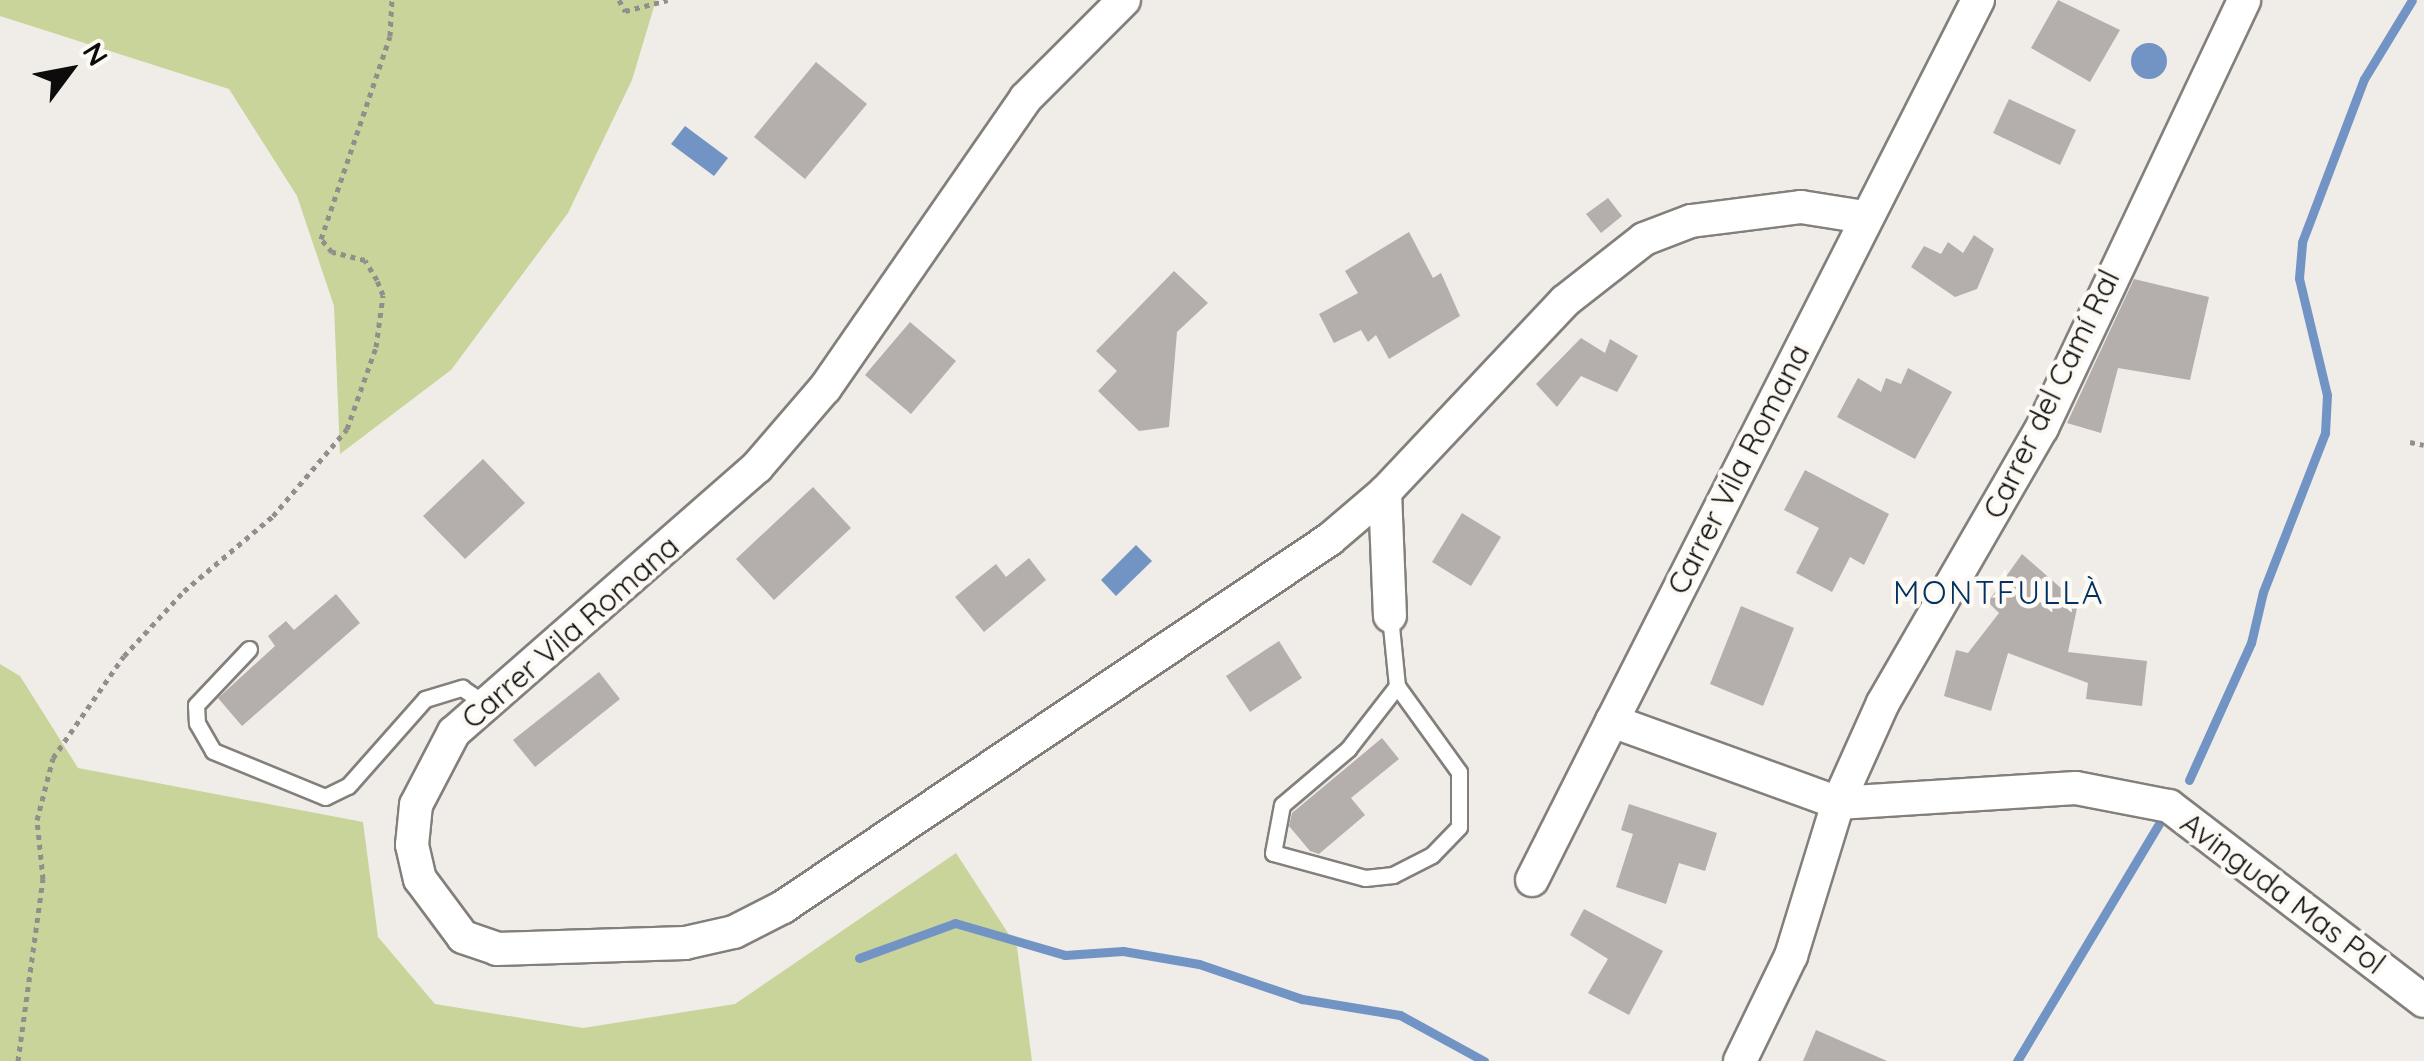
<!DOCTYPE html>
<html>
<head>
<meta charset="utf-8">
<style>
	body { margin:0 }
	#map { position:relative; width:2424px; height:1061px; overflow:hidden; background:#f0ede8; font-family:Quicksand,sans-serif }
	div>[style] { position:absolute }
	.green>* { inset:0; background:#c8d499 }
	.water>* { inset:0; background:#7294c4 }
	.round { border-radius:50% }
	.stream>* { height:9px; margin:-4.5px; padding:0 4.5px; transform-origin:4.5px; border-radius:4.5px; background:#7294c4 }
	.building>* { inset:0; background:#b4aeac }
	.path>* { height:5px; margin-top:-2.5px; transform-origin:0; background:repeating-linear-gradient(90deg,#918f8c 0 5px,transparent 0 10px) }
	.roads { filter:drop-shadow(2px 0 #83807c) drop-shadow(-2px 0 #83807c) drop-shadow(0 2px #83807c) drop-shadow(0 -2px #83807c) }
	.lane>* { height:15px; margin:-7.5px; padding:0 7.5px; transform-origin:7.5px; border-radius:7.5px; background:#fff }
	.street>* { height:32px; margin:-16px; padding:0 16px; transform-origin:16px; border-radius:16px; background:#fff }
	span { translate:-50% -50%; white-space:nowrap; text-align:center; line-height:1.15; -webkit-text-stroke:9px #fdfaf5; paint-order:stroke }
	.street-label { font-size:30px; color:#0d0c0b }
	.neighbourhood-label { font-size:32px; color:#003163; letter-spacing:2.5px }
	.north { position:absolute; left:20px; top:20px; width:100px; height:100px; -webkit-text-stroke:8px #fdfaf5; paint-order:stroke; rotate:58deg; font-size:28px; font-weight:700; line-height:40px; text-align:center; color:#0d0c0b }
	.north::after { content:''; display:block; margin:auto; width:35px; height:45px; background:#0d0c0b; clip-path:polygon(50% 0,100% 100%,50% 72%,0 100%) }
</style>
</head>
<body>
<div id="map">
	<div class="green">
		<div style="clip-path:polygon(0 0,656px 0,632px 80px,568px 213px,451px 370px,340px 454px,334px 306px,297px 196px,229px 89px,0 16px)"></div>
		<div style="clip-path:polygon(0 664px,20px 676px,78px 768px,363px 822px,378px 937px,435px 1004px,583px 1028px,735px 1004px,956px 853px,1017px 947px,1032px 1061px,0 1061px)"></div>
	</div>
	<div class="water">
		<div class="round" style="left:2131px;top:43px;width:36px;height:36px"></div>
		<div style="clip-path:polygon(685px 126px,728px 158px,714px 176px,671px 144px)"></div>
		<div style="clip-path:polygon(1136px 545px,1152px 561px,1116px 596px,1101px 580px)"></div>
	</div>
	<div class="stream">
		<div style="left:2189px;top:780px;width:150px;rotate:-65.7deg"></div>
		<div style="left:2251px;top:643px;width:52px;rotate:-76.8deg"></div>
		<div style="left:2263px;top:592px;width:171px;rotate:-68.7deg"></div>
		<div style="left:2325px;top:433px;width:38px;rotate:-87deg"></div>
		<div style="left:2327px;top:395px;width:120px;rotate:-103.5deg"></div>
		<div style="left:2299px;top:278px;width:36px;rotate:-85deg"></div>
		<div style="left:2302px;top:242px;width:174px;rotate:-69.2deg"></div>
		<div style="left:2364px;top:79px;width:92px;rotate:-58.7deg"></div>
		<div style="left:859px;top:958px;width:102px;rotate:-20deg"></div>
		<div style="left:955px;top:923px;width:115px;rotate:16.2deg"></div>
		<div style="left:1065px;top:955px;width:58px;rotate:-3.9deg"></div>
		<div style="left:1123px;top:951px;width:77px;rotate:9.7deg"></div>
		<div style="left:1199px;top:964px;width:109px;rotate:18.8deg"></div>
		<div style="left:1302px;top:999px;width:99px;rotate:9.3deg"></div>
		<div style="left:1400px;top:1015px;width:96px;rotate:28.7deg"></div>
		<div style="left:2017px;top:1061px;width:276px;rotate:-59.1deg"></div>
	</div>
	<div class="building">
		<div style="clip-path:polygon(2058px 0,2120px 30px,2090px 82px,2031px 48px)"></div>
		<div style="clip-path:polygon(816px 62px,867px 104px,805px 179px,754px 137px)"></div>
		<div style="clip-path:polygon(2009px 99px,2076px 130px,2060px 165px,1993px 133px)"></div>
		<div style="clip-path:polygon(1608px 198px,1622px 216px,1601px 233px,1586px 214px)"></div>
		<div style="clip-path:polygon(1409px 232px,1433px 278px,1441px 273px,1460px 316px,1389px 359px,1376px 335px,1368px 342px,1361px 330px,1334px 343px,1319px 314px,1358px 293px,1345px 271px)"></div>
		<div style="clip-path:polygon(1974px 235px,1994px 249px,1977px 289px,1955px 297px,1911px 267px,1924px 246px,1941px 254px,1948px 242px,1963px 253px)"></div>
		<div style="clip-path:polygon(1174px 271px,1208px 303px,1177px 332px,1169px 427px,1139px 431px,1098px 391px,1117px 371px,1096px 351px)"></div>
		<div style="clip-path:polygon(2134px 279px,2209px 297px,2190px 380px,2118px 368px,2101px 433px,2067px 423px)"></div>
		<div style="clip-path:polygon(910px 322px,956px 361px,911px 414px,865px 375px)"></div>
		<div style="clip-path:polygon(1581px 338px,1605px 353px,1610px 339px,1638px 356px,1617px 392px,1581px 376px,1557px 407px,1536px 384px)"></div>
		<div style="clip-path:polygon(1908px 368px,1952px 392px,1915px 459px,1837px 417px,1858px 378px,1881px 392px,1886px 378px,1901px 384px)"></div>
		<div style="clip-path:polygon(483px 459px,525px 503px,465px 559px,423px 516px)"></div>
		<div style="clip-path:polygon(1805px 470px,1889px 514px,1864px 565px,1850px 557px,1832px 592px,1796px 573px,1819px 528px,1784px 510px)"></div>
		<div style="clip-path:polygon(813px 487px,851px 528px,774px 600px,736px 559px)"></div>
		<div style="clip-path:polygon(1462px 513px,1501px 537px,1471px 586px,1432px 562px)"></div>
		<div style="clip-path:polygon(2022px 554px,2078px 603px,2068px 652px,2147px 661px,2142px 706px,2086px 699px,2088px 683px,2008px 653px,1991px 711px,1944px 696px,1956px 650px,1968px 653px,1999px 613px,1988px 602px)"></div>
		<div style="clip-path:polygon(1029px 558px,1046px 580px,984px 632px,955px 597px,996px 564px,1006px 577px)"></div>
		<div style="clip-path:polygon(336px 594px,360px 623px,242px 726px,218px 698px,275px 646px,268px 636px,286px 621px,294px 630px)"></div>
		<div style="clip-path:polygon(1741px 606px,1794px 628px,1763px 706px,1710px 684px)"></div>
		<div style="clip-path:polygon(1279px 641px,1302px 678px,1250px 712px,1226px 676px)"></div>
		<div style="clip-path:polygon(599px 672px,620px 699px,535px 767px,513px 740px)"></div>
		<div style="clip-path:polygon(1382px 738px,1399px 759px,1351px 798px,1365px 815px,1319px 854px,1310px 851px,1289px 826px,1292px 813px)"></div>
		<div style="clip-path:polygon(1629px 804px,1717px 833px,1705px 871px,1679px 863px,1666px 904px,1616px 887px,1633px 834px,1621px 830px)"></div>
		<div style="clip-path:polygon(1584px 909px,1663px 951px,1629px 1015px,1588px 993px,1608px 959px,1570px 935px)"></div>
		<div style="clip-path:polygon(1816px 1030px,1887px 1061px,1803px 1061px)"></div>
	</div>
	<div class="path">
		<div style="left:619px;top:0;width:13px;rotate:61deg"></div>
		<div style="left:625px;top:11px;width:44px;rotate:-14.3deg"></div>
		<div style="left:2410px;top:442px;width:14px;rotate:12deg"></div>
		<div style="left:18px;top:1061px;width:184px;rotate:-82.2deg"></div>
		<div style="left:43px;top:879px;width:59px;rotate:-95.8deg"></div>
		<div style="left:37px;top:820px;width:64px;rotate:-75.5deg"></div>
		<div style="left:53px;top:758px;width:124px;rotate:-55.2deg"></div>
		<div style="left:124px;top:656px;width:88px;rotate:-47.3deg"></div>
		<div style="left:184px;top:591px;width:116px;rotate:-40.1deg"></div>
		<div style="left:273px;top:516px;width:114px;rotate:-49.6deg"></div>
		<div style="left:347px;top:429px;width:87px;rotate:-70.5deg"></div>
		<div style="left:376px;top:347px;width:52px;rotate:-82.3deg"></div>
		<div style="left:383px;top:295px;width:16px;rotate:-112deg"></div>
		<div style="left:377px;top:280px;width:23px;rotate:-121deg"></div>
		<div style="left:365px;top:260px;width:34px;rotate:-166deg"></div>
		<div style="left:332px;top:252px;width:17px;rotate:-130deg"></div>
		<div style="left:321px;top:239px;width:214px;rotate:-71.2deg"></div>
		<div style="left:390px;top:36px;width:36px;rotate:-87deg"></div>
	</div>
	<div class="roads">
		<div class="lane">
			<div style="left:1390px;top:616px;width:70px;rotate:84.3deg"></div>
			<div style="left:1397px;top:686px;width:106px;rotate:54.2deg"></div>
			<div style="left:1459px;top:772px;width:55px;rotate:90deg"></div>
			<div style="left:1459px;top:827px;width:39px;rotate:134deg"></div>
			<div style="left:1432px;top:855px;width:44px;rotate:152.9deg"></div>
			<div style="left:1393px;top:875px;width:28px;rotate:174deg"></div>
			<div style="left:1365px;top:878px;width:95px;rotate:-164.8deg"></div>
			<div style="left:1273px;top:853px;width:49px;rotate:-79.4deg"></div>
			<div style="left:1282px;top:805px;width:87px;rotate:-40.3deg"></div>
			<div style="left:1348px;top:749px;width:80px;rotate:-52.1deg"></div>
			<div style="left:249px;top:649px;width:77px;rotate:133.4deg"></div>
			<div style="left:196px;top:705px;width:18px;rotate:87deg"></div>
			<div style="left:197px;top:723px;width:32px;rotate:60deg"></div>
			<div style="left:213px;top:751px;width:121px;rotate:22.3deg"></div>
			<div style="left:325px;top:797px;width:25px;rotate:-26deg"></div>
			<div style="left:348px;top:786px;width:116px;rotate:-48.5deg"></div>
			<div style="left:425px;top:699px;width:39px;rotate:-17deg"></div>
			<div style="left:462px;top:688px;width:27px;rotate:34deg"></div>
		</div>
		<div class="street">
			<div style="left:1124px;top:0;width:139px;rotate:135deg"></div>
			<div style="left:1026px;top:98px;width:353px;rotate:124.7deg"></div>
			<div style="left:825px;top:388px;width:104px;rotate:130.7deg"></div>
			<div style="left:757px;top:467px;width:403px;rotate:138.8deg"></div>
			<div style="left:454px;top:732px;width:82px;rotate:117.5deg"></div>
			<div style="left:416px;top:805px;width:40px;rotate:95.7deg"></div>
			<div style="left:412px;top:845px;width:35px;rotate:77deg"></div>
			<div style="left:420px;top:879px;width:72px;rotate:53.4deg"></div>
			<div style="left:463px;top:937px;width:36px;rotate:19deg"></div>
			<div style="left:497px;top:949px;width:188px;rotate:-1.8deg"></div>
			<div style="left:685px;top:943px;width:50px;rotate:-12.7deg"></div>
			<div style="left:734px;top:932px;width:55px;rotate:-27deg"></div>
			<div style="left:783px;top:907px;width:659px;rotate:-33.93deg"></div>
			<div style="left:1330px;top:539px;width:72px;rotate:-40.5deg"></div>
			<div style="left:1385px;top:492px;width:262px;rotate:-46.7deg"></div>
			<div style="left:1565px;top:301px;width:100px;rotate:-38.1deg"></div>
			<div style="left:1644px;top:239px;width:50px;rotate:-21deg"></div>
			<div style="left:1691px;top:221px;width:111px;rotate:-7.3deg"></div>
			<div style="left:1801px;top:207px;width:64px;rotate:9deg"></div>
			<div style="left:1978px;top:0;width:809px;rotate:116.91deg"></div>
			<div style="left:1612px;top:721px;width:240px;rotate:19.9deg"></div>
			<div style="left:1838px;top:803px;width:238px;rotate:-3.6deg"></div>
			<div style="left:2076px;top:788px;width:95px;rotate:11deg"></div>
			<div style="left:2169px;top:806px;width:321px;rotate:37.4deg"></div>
			<div style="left:1385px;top:492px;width:124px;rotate:87.7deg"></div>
			<div style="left:1532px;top:880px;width:178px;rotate:-63.3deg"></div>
			<div style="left:1740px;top:1061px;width:117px;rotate:-64.1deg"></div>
			<div style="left:1791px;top:956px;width:160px;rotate:-72.9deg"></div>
			<div style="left:1838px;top:803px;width:110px;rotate:-65.8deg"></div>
			<div style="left:1883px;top:703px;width:318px;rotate:-60deg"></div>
			<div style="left:2042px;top:428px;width:473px;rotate:-64.7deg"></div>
		</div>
	</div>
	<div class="street-label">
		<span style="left:2051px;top:394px;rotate:-64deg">Carrer del Camí Ral</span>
		<span style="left:1738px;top:469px;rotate:-63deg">Carrer Vila Romana</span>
		<span style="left:570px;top:632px;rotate:-41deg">Carrer Vila Romana</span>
		<span style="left:2283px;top:893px;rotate:37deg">Avinguda Mas Pol</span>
	</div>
	<div class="neighbourhood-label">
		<span style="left:1999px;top:592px">MONTFULLÀ</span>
	</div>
	<div class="north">N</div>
</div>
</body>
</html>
